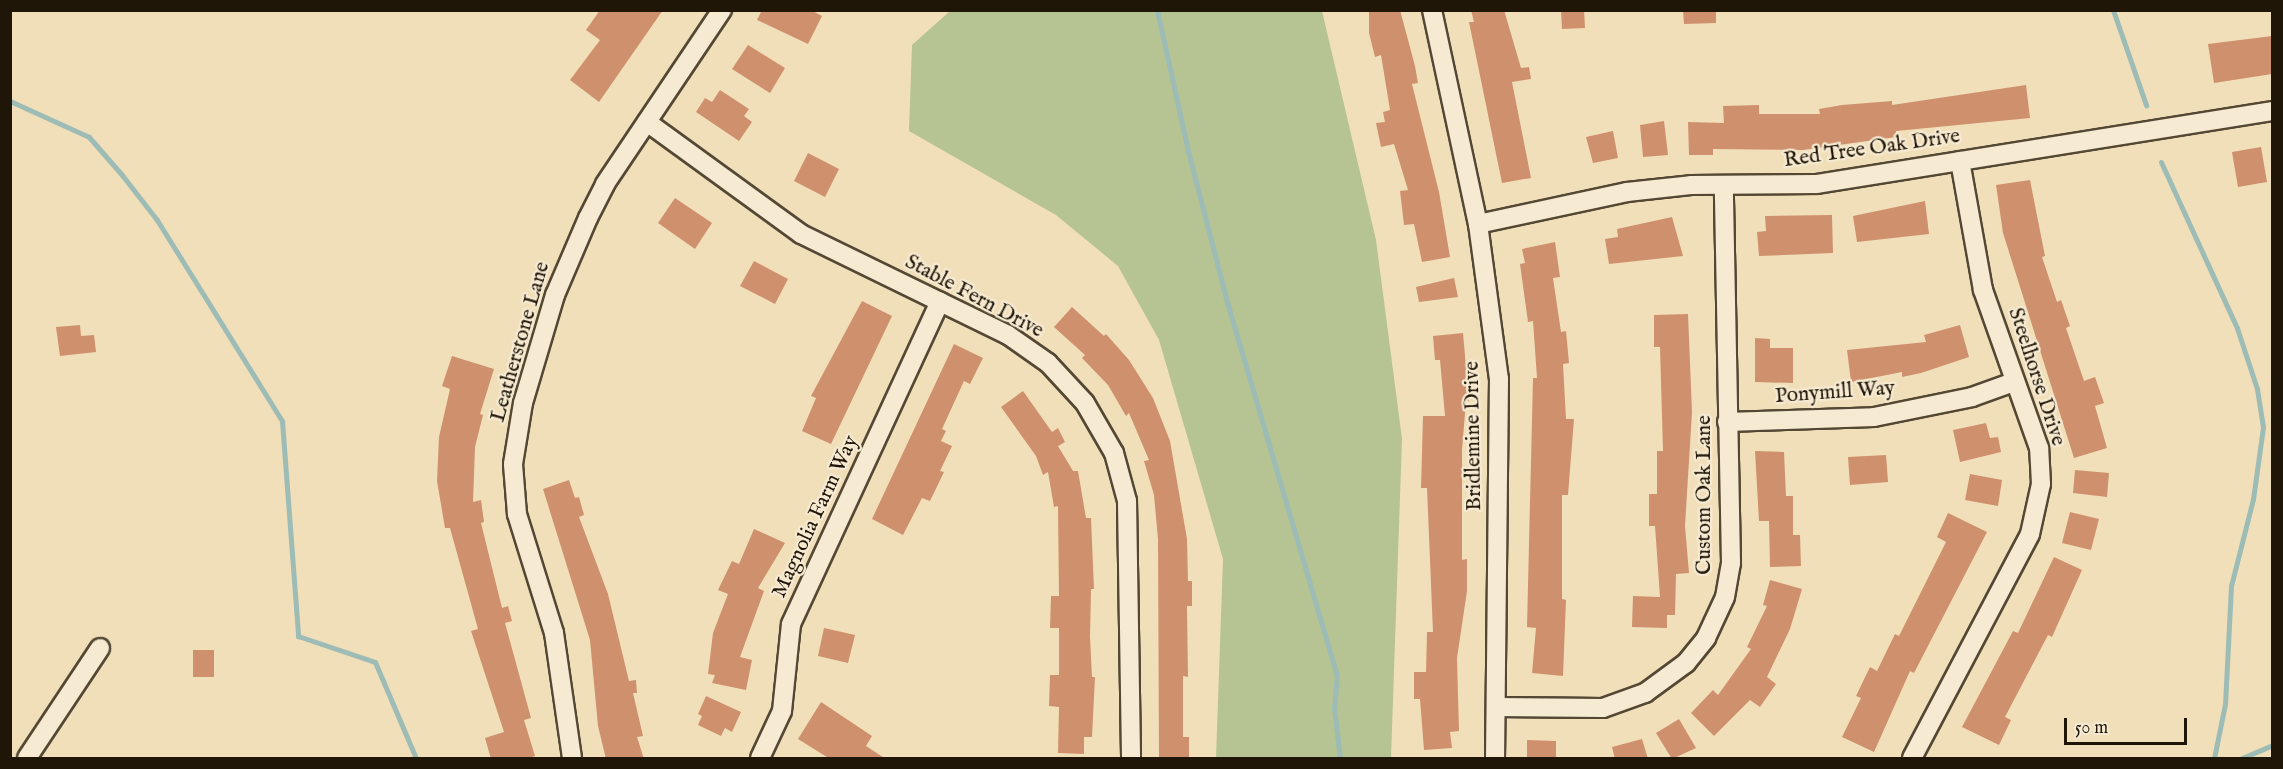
<!DOCTYPE html>
<html>
<head>
<meta charset="utf-8">
<style>
	body { margin:0 }
	#map { position:relative; width:2283px; height:769px; overflow:hidden; background:#f1dfba; font-family:"IM FELL English",serif }
	div>[style] { position:absolute }
	.green>* { inset:0; background:#b6c393 }
	.stream>* { height:5px; margin:-2.5px; padding:0 2.5px; transform-origin:2.5px; border-radius:2.5px; background:#9cbcb5 }
	.building>* { inset:0; background:#cf906e }
	.roads { filter:drop-shadow(2px 0 #544834) drop-shadow(-2px 0 #544834) drop-shadow(0 2px #544834) drop-shadow(0 -2px #544834) }
	.street>* { height:18px; margin:-9px; padding:0 9px; transform-origin:9px; border-radius:9px; background:#f6ead2 }
	span { translate:-50% -50%; white-space:nowrap; text-align:center; line-height:1.15; -webkit-text-stroke:4.5px #f6ead2; paint-order:stroke }
	.street-label { font-size:21px; color:#201607 }
	.frame { position:absolute; inset:0; border:12px solid #201607; pointer-events:none }
	.scale { position:absolute; left:2064px; top:718px; width:123px; height:27px; box-sizing:border-box; border:3px solid #201607; border-top:0; padding-left:8px; font-size:18px; line-height:21px; white-space:nowrap; color:#201607; -webkit-text-stroke:4px #f6ead2; paint-order:stroke }
</style>
</head>
<body>
<div id="map">
	<div class="green">
		<div style="clip-path:polygon(950px 11px,1322px 11px,1376px 240px,1402px 439px,1391px 758px,1216px 758px,1223px 559px,1159px 340px,1118px 266px,1056px 215px,909px 131px,912px 45px)"></div>
	</div>
	<div class="stream">
		<div style="left:1157px;top:10px;width:144px;rotate:77.6deg"></div>
		<div style="left:1188px;top:151px;width:156px;rotate:75.5deg"></div>
		<div style="left:1227px;top:302px;width:389px;rotate:73.6deg"></div>
		<div style="left:1337px;top:675px;width:33px;rotate:95deg"></div>
		<div style="left:1334px;top:708px;width:50px;rotate:83.2deg"></div>
		<div style="left:2113px;top:10px;width:101px;rotate:70.8deg"></div>
		<div style="left:10px;top:101px;width:87px;rotate:24.5deg"></div>
		<div style="left:89px;top:137px;width:50px;rotate:49deg"></div>
		<div style="left:122px;top:175px;width:57px;rotate:52.1deg"></div>
		<div style="left:157px;top:220px;width:237px;rotate:58.1deg"></div>
		<div style="left:282px;top:421px;width:216px;rotate:85.7deg"></div>
		<div style="left:298px;top:636px;width:81px;rotate:18.7deg"></div>
		<div style="left:375px;top:662px;width:104px;rotate:66.9deg"></div>
		<div style="left:2161px;top:162px;width:183px;rotate:65.4deg"></div>
		<div style="left:2237px;top:328px;width:64px;rotate:71.8deg"></div>
		<div style="left:2257px;top:389px;width:38px;rotate:81deg"></div>
		<div style="left:2263px;top:427px;width:73px;rotate:97.9deg"></div>
		<div style="left:2253px;top:499px;width:90px;rotate:104.2deg"></div>
		<div style="left:2231px;top:586px;width:118px;rotate:92.9deg"></div>
		<div style="left:2225px;top:704px;width:55px;rotate:101.5deg"></div>
		<div style="left:2242px;top:758px;width:33px;rotate:-23deg"></div>
	</div>
	<div class="building">
		<div style="clip-path:polygon(600px 10px,663px 10px,599px 102px,570px 80px,600px 40px,586px 30px)"></div>
		<div style="clip-path:polygon(762px 10px,811px 10px,822px 16px,808px 44px,757px 20px)"></div>
		<div style="clip-path:polygon(1369px 10px,1400px 10px,1415px 66px,1418px 83px,1412px 84px,1439px 192px,1450px 257px,1422px 262px,1414px 224px,1404px 225px,1400px 191px,1408px 190px,1394px 144px,1381px 147px,1376px 123px,1385px 122px,1383px 112px,1390px 110px,1381px 55px,1375px 57px,1369px 33px)"></div>
		<div style="clip-path:polygon(1471px 10px,1504px 10px,1521px 68px,1529px 67px,1531px 79px,1512px 82px,1531px 178px,1502px 183px,1469px 22px,1474px 22px)"></div>
		<div style="clip-path:polygon(1561px 10px,1584px 10px,1585px 28px,1562px 29px)"></div>
		<div style="clip-path:polygon(1683px 10px,1716px 10px,1716px 23px,1684px 24px)"></div>
		<div style="clip-path:polygon(2272px 36px,2272px 74px,2214px 83px,2208px 44px)"></div>
		<div style="clip-path:polygon(748px 45px,785px 68px,770px 93px,732px 69px)"></div>
		<div style="clip-path:polygon(2026px 85px,2030px 118px,1896px 131px,1896px 137px,1803px 150px,1713px 149px,1713px 155px,1689px 155px,1688px 122px,1724px 123px,1723px 106px,1759px 105px,1759px 114px,1820px 114px,1819px 109px,1842px 105px,1892px 101px,1892px 105px)"></div>
		<div style="clip-path:polygon(720px 90px,749px 109px,744px 116px,752px 122px,739px 141px,696px 112px,705px 98px,712px 102px)"></div>
		<div style="clip-path:polygon(1664px 121px,1668px 155px,1643px 157px,1640px 125px)"></div>
		<div style="clip-path:polygon(1613px 131px,1618px 158px,1593px 163px,1586px 137px)"></div>
		<div style="clip-path:polygon(2261px 147px,2267px 182px,2238px 187px,2232px 152px)"></div>
		<div style="clip-path:polygon(808px 153px,839px 169px,825px 197px,794px 181px)"></div>
		<div style="clip-path:polygon(2030px 180px,2045px 256px,2042px 257px,2057px 302px,2061px 300px,2070px 326px,2066px 328px,2084px 381px,2095px 377px,2104px 403px,2095px 406px,2107px 448px,2074px 458px,2003px 233px,1996px 185px)"></div>
		<div style="clip-path:polygon(675px 198px,712px 223px,695px 249px,658px 223px)"></div>
		<div style="clip-path:polygon(1925px 201px,1929px 234px,1857px 242px,1853px 216px)"></div>
		<div style="clip-path:polygon(1832px 215px,1833px 253px,1759px 256px,1757px 232px,1766px 231px,1765px 216px)"></div>
		<div style="clip-path:polygon(1672px 217px,1683px 256px,1609px 264px,1605px 239px,1618px 237px,1617px 229px)"></div>
		<div style="clip-path:polygon(1555px 242px,1560px 277px,1553px 278px,1561px 332px,1566px 331px,1569px 363px,1563px 364px,1566px 419px,1574px 419px,1568px 495px,1562px 495px,1562px 599px,1566px 600px,1563px 676px,1532px 673px,1536px 628px,1527px 627px,1533px 378px,1537px 378px,1533px 321px,1528px 322px,1520px 264px,1525px 263px,1522px 249px)"></div>
		<div style="clip-path:polygon(754px 261px,788px 279px,775px 304px,740px 286px)"></div>
		<div style="clip-path:polygon(1454px 278px,1458px 297px,1419px 302px,1416px 287px)"></div>
		<div style="clip-path:polygon(862px 301px,892px 316px,831px 444px,802px 431px,816px 398px,811px 396px)"></div>
		<div style="clip-path:polygon(1072px 307px,1104px 336px,1106px 334px,1129px 360px,1153px 398px,1170px 441px,1187px 539px,1188px 581px,1192px 581px,1192px 606px,1187px 606px,1188px 677px,1183px 676px,1183px 737px,1189px 737px,1189px 759px,1159px 759px,1158px 539px,1154px 495px,1144px 461px,1149px 460px,1129px 413px,1126px 416px,1108px 385px,1082px 358px,1085px 355px,1054px 327px)"></div>
		<div style="clip-path:polygon(1688px 314px,1692px 412px,1685px 526px,1689px 573px,1676px 574px,1675px 615px,1667px 615px,1667px 628px,1632px 627px,1633px 596px,1660px 597px,1655px 526px,1649px 526px,1649px 494px,1657px 494px,1657px 451px,1663px 451px,1660px 347px,1654px 347px,1654px 315px)"></div>
		<div style="clip-path:polygon(80px 325px,81px 336px,94px 335px,96px 352px,60px 356px,56px 327px)"></div>
		<div style="clip-path:polygon(1960px 325px,1969px 357px,1921px 373px,1902px 377px,1902px 372px,1851px 382px,1847px 350px,1926px 342px,1924px 335px)"></div>
		<div style="clip-path:polygon(1463px 333px,1469px 401px,1466px 401px,1462px 450px,1462px 560px,1467px 559px,1467px 591px,1457px 658px,1459px 731px,1450px 732px,1452px 748px,1424px 750px,1420px 699px,1414px 699px,1414px 672px,1426px 672px,1427px 632px,1433px 632px,1427px 488px,1421px 488px,1423px 416px,1445px 416px,1440px 360px,1435px 360px,1433px 336px)"></div>
		<div style="clip-path:polygon(1755px 338px,1770px 339px,1770px 348px,1793px 348px,1793px 383px,1755px 382px)"></div>
		<div style="clip-path:polygon(954px 344px,983px 358px,970px 384px,964px 381px,942px 429px,946px 431px,941px 441px,952px 446px,940px 471px,944px 472px,930px 501px,922px 498px,903px 535px,872px 519px)"></div>
		<div style="clip-path:polygon(452px 356px,494px 369px,480px 414px,483px 415px,475px 447px,473px 502px,481px 500px,484px 522px,481px 523px,502px 608px,508px 606px,512px 621px,505px 623px,531px 718px,524px 720px,535px 756px,526px 759px,491px 759px,485px 738px,504px 732px,471px 631px,478px 629px,450px 528px,445px 528px,437px 481px,439px 437px,450px 389px,442px 386px)"></div>
		<div style="clip-path:polygon(1023px 391px,1052px 432px,1058px 428px,1065px 442px,1058px 446px,1073px 471px,1078px 471px,1086px 518px,1091px 518px,1094px 589px,1091px 589px,1090px 637px,1092px 677px,1095px 677px,1092px 737px,1084px 737px,1084px 754px,1058px 753px,1059px 707px,1049px 706px,1050px 675px,1059px 675px,1059px 628px,1050px 628px,1051px 596px,1059px 596px,1058px 506px,1054px 507px,1048px 472px,1043px 475px,1036px 456px,1001px 407px)"></div>
		<div style="clip-path:polygon(1986px 423px,1990px 438px,1998px 437px,2001px 452px,1960px 462px,1953px 430px)"></div>
		<div style="clip-path:polygon(1755px 451px,1784px 452px,1786px 496px,1793px 496px,1793px 535px,1800px 535px,1801px 566px,1770px 567px,1769px 521px,1759px 521px)"></div>
		<div style="clip-path:polygon(1886px 455px,1888px 482px,1850px 485px,1848px 457px)"></div>
		<div style="clip-path:polygon(2075px 470px,2109px 473px,2107px 497px,2073px 493px)"></div>
		<div style="clip-path:polygon(1970px 474px,2002px 480px,1998px 506px,1965px 500px)"></div>
		<div style="clip-path:polygon(569px 480px,575px 498px,579px 497px,584px 515px,579px 517px,608px 594px,629px 681px,636px 680px,637px 693px,633px 693px,643px 736px,637px 737px,644px 759px,606px 759px,598px 726px,590px 640px,543px 489px)"></div>
		<div style="clip-path:polygon(2070px 512px,2099px 519px,2091px 550px,2062px 543px)"></div>
		<div style="clip-path:polygon(1948px 513px,1987px 532px,1914px 673px,1910px 671px,1874px 752px,1842px 737px,1861px 698px,1856px 696px,1870px 667px,1877px 671px,1895px 634px,1899px 636px,1946px 542px,1937px 537px)"></div>
		<div style="clip-path:polygon(754px 529px,785px 543px,758px 588px,764px 591px,740px 657px,752px 660px,746px 690px,712px 683px,715px 675px,708px 674px,713px 633px,728px 594px,718px 590px,732px 561px,739px 564px)"></div>
		<div style="clip-path:polygon(2054px 557px,2082px 570px,2052px 637px,2048px 635px,2005px 717px,2011px 720px,1999px 745px,1962px 727px,2013px 631px,2018px 633px)"></div>
		<div style="clip-path:polygon(1770px 580px,1802px 589px,1790px 629px,1767px 677px,1776px 684px,1760px 707px,1750px 700px,1714px 736px,1691px 713px,1713px 690px,1718px 695px,1751px 649px,1747px 647px,1767px 606px,1763px 605px)"></div>
		<div style="clip-path:polygon(824px 628px,855px 635px,848px 663px,818px 656px)"></div>
		<div style="clip-path:polygon(193px 650px,214px 650px,214px 677px,193px 677px)"></div>
		<div style="clip-path:polygon(706px 696px,741px 712px,732px 732px,725px 728px,721px 736px,698px 725px,702px 716px,698px 714px)"></div>
		<div style="clip-path:polygon(821px 702px,872px 736px,866px 746px,886px 759px,830px 759px,798px 739px)"></div>
		<div style="clip-path:polygon(1679px 719px,1696px 748px,1672px 759px,1656px 733px)"></div>
		<div style="clip-path:polygon(1642px 739px,1648px 759px,1615px 759px,1612px 747px)"></div>
		<div style="clip-path:polygon(1527px 740px,1556px 741px,1556px 759px,1527px 759px)"></div>
	</div>
	<div class="roads">
		<div class="street">
			<div style="left:1432px;top:10px;width:219px;rotate:77.9deg"></div>
			<div style="left:1478px;top:224px;width:156px;rotate:82.3deg"></div>
			<div style="left:1499px;top:379px;width:379px;rotate:90.6deg"></div>
			<div style="left:647px;top:122px;width:190px;rotate:36deg"></div>
			<div style="left:801px;top:234px;width:230px;rotate:26deg"></div>
			<div style="left:1008px;top:335px;width:49px;rotate:35deg"></div>
			<div style="left:1048px;top:363px;width:54px;rotate:47.2deg"></div>
			<div style="left:1085px;top:403px;width:58px;rotate:59.9deg"></div>
			<div style="left:1114px;top:453px;width:50px;rotate:74.8deg"></div>
			<div style="left:1127px;top:501px;width:257px;rotate:89.1deg"></div>
			<div style="left:1478px;top:224px;width:152px;rotate:-12.1deg"></div>
			<div style="left:1627px;top:192px;width:64px;rotate:-6.2deg"></div>
			<div style="left:1691px;top:185px;width:126px;rotate:-0.5deg"></div>
			<div style="left:1817px;top:184px;width:461px;rotate:-9.1deg"></div>
			<div style="left:1727px;top:422px;width:147px;rotate:-1.9deg"></div>
			<div style="left:1874px;top:417px;width:100px;rotate:-11.5deg"></div>
			<div style="left:1972px;top:397px;width:45px;rotate:-19.7deg"></div>
			<div style="left:1496px;top:707px;width:107px;rotate:0.5deg"></div>
			<div style="left:1603px;top:708px;width:45px;rotate:-19.7deg"></div>
			<div style="left:1645px;top:693px;width:51px;rotate:-36.2deg"></div>
			<div style="left:1686px;top:663px;width:32px;rotate:-51deg"></div>
			<div style="left:1706px;top:638px;width:45px;rotate:-65.1deg"></div>
			<div style="left:1725px;top:597px;width:35px;rotate:-80deg"></div>
			<div style="left:1731px;top:563px;width:377px;rotate:-91.1deg"></div>
			<div style="left:27px;top:758px;width:132px;rotate:-56.4deg"></div>
			<div style="left:572px;top:758px;width:126px;rotate:-98.2deg"></div>
			<div style="left:554px;top:633px;width:125px;rotate:-107.3deg"></div>
			<div style="left:517px;top:514px;width:50px;rotate:-94.6deg"></div>
			<div style="left:513px;top:464px;width:62px;rotate:-80.7deg"></div>
			<div style="left:523px;top:403px;width:113px;rotate:-73.5deg"></div>
			<div style="left:555px;top:295px;width:84px;rotate:-66.8deg"></div>
			<div style="left:588px;top:218px;width:38px;rotate:-63deg"></div>
			<div style="left:605px;top:184px;width:210px;rotate:-56.1deg"></div>
			<div style="left:760px;top:758px;width:52px;rotate:-64.9deg"></div>
			<div style="left:782px;top:711px;width:87px;rotate:-84.1deg"></div>
			<div style="left:791px;top:624px;width:355px;rotate:-65.2deg"></div>
			<div style="left:1912px;top:758px;width:253px;rotate:-62.2deg"></div>
			<div style="left:2030px;top:534px;width:51px;rotate:-77.6deg"></div>
			<div style="left:2041px;top:484px;width:36px;rotate:-93deg"></div>
			<div style="left:2039px;top:448px;width:168px;rotate:-109.5deg"></div>
			<div style="left:1983px;top:290px;width:131px;rotate:-100.1deg"></div>
		</div>
	</div>
	<div class="street-label">
		<span style="left:1872px;top:149px;rotate:-8deg">Red Tree Oak Drive</span>
		<span style="left:974px;top:297px;rotate:28deg">Stable Fern Drive</span>
		<span style="left:521px;top:342px;rotate:-74deg">Leatherstone Lane</span>
		<span style="left:2036px;top:377px;rotate:72deg">Steelhorse Drive</span>
		<span style="left:1835px;top:393px;rotate:-4deg">Ponymill Way</span>
		<span style="left:1474px;top:436px;rotate:-91deg">Bridlemine Drive</span>
		<span style="left:1705px;top:495px;rotate:-90deg">Custom Oak Lane</span>
		<span style="left:816px;top:517px;rotate:-65deg">Magnolia Farm Way</span>
	</div>
	<div class="frame"></div>
	<div class="scale">50 m</div>
</div>
</body>
</html>
